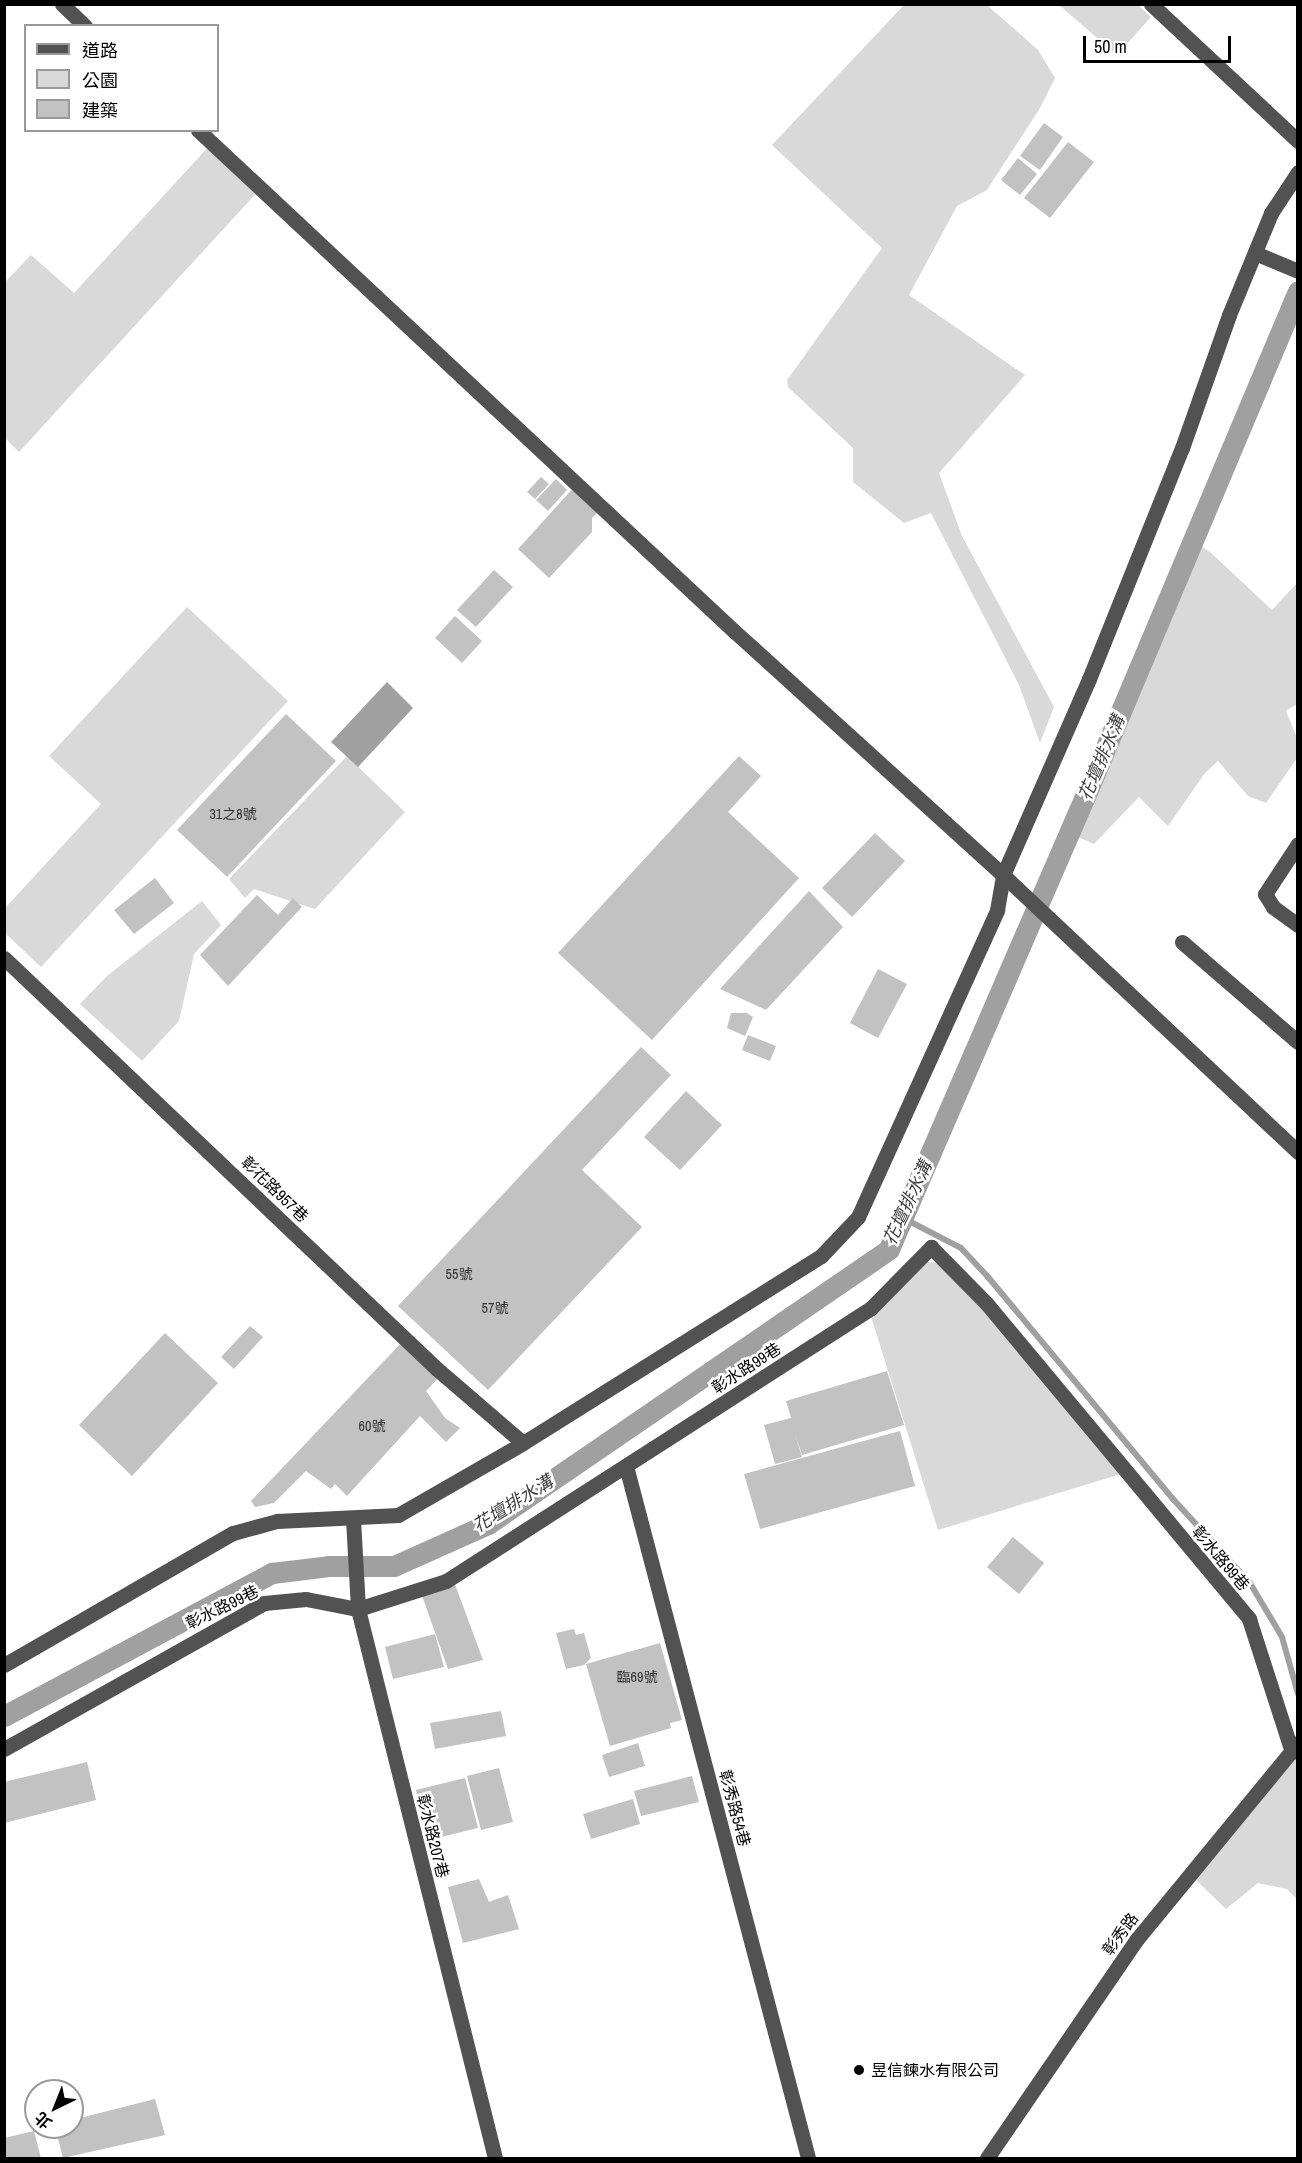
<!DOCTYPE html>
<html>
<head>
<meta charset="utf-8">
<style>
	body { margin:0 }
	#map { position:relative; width:1302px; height:2163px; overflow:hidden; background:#fff; font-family:"Archivo Narrow","Noto Sans TC",sans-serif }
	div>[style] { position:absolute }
	.green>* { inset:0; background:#d9d9d9 }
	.water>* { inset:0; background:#a0a0a0 }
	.stream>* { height:6px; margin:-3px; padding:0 3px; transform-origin:3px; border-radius:3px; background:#a0a0a0 }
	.canal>* { height:21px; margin:-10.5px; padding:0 10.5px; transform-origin:10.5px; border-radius:10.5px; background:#a0a0a0 }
	.building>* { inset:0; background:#c2c2c2 }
	.minor>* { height:15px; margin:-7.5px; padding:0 7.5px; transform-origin:7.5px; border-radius:7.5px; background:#525252 }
	.dots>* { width:16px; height:16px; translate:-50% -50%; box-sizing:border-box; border:3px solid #fff; border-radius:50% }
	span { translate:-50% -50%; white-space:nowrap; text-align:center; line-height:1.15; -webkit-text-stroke:5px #fff; paint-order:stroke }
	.number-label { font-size:14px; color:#303030 }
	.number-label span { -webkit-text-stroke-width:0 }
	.street-label { font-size:16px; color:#000 }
	.poi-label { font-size:16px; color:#000 }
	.left { translate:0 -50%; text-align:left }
	.water-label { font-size:18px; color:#414141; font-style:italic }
	.frame { position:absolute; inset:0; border:6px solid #000; pointer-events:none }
	.legend { position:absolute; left:24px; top:24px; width:195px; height:108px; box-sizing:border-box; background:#fff; border:2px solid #999; margin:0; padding:8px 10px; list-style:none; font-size:18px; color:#000 }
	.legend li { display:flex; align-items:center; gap:12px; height:30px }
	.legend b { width:30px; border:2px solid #999 }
	.north { position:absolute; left:24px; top:2079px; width:60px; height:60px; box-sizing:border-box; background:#fff; border:2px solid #999; border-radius:50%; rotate:223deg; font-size:16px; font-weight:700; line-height:24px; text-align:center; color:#000 }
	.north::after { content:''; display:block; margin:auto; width:21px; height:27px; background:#000; clip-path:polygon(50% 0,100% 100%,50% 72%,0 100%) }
	.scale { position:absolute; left:1083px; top:36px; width:148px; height:27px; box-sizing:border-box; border:3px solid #000; border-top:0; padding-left:8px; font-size:18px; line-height:21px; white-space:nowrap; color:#000; -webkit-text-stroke:4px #fff; paint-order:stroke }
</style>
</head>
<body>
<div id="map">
	<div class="green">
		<div style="clip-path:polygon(904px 5px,987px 5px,1038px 50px,1055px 78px,1040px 108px,987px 190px,957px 206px,909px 295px,1025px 375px,939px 473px,962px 536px,1054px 707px,1040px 743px,1019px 685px,931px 513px,904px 523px,853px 482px,853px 448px,788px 387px,787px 380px,882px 248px,772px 145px)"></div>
		<div style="clip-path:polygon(1059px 5px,1138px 5px,1151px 17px,1117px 55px)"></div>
		<div style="clip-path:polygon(211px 144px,261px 188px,19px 452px,5px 438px,4px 283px,31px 255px,74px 293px)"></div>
		<div style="clip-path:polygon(1185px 536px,1210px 552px,1272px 610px,1297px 583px,1297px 704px,1286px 711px,1297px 738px,1297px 758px,1266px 803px,1248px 796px,1218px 761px,1205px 773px,1168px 826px,1139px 797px,1094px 844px,1067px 832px)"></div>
		<div style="clip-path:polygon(187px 607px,288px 701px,41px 967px,5px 933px,5px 908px,101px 804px,49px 756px)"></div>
		<div style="clip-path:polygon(347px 756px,405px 812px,315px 909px,254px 889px,245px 898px,229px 879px)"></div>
		<div style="clip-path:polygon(202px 901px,221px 925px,194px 954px,179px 1021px,142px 1061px,80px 1004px,107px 976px)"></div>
		<div style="clip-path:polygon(923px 1261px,943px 1264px,1124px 1473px,938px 1530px,868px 1307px)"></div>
		<div style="clip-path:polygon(1297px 1739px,1297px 1899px,1287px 1889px,1258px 1883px,1226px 1909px,1196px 1880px,1234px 1817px)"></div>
	</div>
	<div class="water">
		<div style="clip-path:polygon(387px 682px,413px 708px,358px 767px,331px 742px)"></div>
	</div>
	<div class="stream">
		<div style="left:903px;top:1218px;width:65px;rotate:27.3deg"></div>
		<div style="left:961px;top:1248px;width:40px;rotate:47deg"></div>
		<div style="left:988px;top:1277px;width:289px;rotate:50.2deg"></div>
		<div style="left:1173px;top:1499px;width:114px;rotate:47.5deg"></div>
		<div style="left:1250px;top:1583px;width:63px;rotate:59.3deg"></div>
		<div style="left:1282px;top:1637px;width:59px;rotate:74.3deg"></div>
	</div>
	<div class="canal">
		<div style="left:4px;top:1716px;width:304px;rotate:-28.1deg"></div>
		<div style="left:272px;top:1573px;width:57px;rotate:-7deg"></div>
		<div style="left:329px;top:1566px;width:65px"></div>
		<div style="left:394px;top:1566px;width:103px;rotate:-24.1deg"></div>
		<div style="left:488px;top:1524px;width:486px;rotate:-34.4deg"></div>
		<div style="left:889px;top:1249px;width:490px;rotate:-66.6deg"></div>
		<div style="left:1084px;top:799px;width:551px;rotate:-67.16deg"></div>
	</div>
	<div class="building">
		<div style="clip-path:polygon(1044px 123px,1063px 137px,1040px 170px,1020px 156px)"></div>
		<div style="clip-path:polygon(1068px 142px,1094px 162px,1050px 218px,1024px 198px)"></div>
		<div style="clip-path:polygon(1018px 158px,1037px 174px,1020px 195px,1001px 180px)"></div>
		<div style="clip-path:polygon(541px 477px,549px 484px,535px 499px,527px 492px)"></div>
		<div style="clip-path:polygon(556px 479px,567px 490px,548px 511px,536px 500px)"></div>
		<div style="clip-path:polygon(576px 485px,601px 509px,592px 518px,592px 532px,549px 578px,518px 549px)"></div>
		<div style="clip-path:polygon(494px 570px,513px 587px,476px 627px,457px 610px)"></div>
		<div style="clip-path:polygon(455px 616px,482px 641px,462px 663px,435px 638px)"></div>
		<div style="clip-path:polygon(286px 714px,336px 761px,227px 877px,177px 830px)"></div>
		<div style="clip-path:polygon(739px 756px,761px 776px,728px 812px,799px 878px,652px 1040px,558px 953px)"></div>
		<div style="clip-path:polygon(875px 833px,905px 861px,852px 917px,822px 888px)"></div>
		<div style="clip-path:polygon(155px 878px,174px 903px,134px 934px,114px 910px)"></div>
		<div style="clip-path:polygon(809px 891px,843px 927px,766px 1010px,720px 989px)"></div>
		<div style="clip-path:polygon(257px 895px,278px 915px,293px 898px,302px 907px,228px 986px,200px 955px)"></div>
		<div style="clip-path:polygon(878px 969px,907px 984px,878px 1038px,850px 1023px)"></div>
		<div style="clip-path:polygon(731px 1013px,747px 1013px,753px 1017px,745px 1036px,727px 1028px)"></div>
		<div style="clip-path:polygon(748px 1035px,776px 1046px,770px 1061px,742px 1050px)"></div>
		<div style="clip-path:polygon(641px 1047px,671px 1075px,582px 1170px,642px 1227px,488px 1390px,398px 1306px)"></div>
		<div style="clip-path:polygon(686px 1091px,722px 1125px,680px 1170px,644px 1137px)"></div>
		<div style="clip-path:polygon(250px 1326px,263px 1337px,234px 1369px,221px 1357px)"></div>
		<div style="clip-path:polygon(165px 1333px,218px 1383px,132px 1476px,79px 1425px)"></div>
		<div style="clip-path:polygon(404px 1340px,441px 1375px,426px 1391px,445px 1418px,460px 1428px,446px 1442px,420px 1416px,347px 1496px,335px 1484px,331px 1489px,306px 1471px,274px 1503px,255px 1507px,251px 1501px)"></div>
		<div style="clip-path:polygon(887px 1371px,904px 1425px,802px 1455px,795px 1434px,802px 1457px,775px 1464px,764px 1425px,791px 1418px,786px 1401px)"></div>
		<div style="clip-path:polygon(900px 1431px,915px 1486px,760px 1529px,744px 1474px)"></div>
		<div style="clip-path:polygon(1013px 1537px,1044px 1563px,1019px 1594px,987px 1567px)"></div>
		<div style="clip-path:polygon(453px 1579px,483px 1660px,448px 1669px,420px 1590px)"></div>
		<div style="clip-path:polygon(574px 1629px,576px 1635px,584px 1633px,591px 1658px,584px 1665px,566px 1669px,556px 1633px)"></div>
		<div style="clip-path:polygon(435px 1634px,444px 1667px,393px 1679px,385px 1647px)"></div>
		<div style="clip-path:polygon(660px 1643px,682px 1720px,670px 1723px,671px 1728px,610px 1746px,586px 1664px)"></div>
		<div style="clip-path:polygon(501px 1711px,506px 1736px,435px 1749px,430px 1723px)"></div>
		<div style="clip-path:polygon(638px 1743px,645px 1766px,609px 1777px,602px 1755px)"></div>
		<div style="clip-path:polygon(87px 1762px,96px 1800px,4px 1823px,4px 1782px)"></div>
		<div style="clip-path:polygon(499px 1768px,513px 1822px,481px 1830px,467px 1776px)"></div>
		<div style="clip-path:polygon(692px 1776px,699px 1802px,641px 1816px,634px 1791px)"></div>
		<div style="clip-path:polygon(465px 1778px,478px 1828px,429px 1840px,416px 1790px)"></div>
		<div style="clip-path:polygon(633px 1799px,640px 1824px,591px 1839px,583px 1814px)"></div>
		<div style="clip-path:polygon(479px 1879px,489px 1902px,508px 1895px,519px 1929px,463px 1943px,448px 1887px)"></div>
		<div style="clip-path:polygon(155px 2099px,165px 2135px,63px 2158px,55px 2127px,72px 2127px,72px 2120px)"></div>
		<div style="clip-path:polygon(34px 2131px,41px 2158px,6px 2158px,4px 2138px)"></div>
	</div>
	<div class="minor">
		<div style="left:62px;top:4px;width:32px;rotate:44deg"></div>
		<div style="left:1151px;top:4px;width:201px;rotate:43deg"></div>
		<div style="left:198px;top:130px;width:734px;rotate:43.07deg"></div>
		<div style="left:734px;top:631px;width:363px;rotate:42.2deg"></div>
		<div style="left:1003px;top:875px;width:405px;rotate:43.2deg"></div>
		<div style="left:1255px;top:253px;width:47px;rotate:22.7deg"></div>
		<div style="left:1298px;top:844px;width:60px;rotate:123.4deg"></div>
		<div style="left:1265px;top:894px;width:15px;rotate:58deg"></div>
		<div style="left:1273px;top:907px;width:31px;rotate:36deg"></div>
		<div style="left:1182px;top:942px;width:153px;rotate:40.8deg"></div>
		<div style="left:4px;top:958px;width:597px;rotate:43.51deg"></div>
		<div style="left:437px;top:1369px;width:113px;rotate:40.7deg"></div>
		<div style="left:626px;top:1466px;width:716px;rotate:75.26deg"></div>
		<div style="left:353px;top:1519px;width:90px;rotate:86.8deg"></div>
		<div style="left:358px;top:1609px;width:566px;rotate:75.99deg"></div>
		<div style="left:4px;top:1665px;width:264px;rotate:-30deg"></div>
		<div style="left:233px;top:1533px;width:46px;rotate:-15.3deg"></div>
		<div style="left:277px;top:1521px;width:121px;rotate:-2.8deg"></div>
		<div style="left:398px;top:1515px;width:144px;rotate:-29.9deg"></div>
		<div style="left:523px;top:1443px;width:352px;rotate:-32.1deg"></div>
		<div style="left:821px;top:1256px;width:54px;rotate:-46.5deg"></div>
		<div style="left:858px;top:1217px;width:337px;rotate:-65.6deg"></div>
		<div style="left:997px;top:910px;width:36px;rotate:-80deg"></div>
		<div style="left:1003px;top:875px;width:214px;rotate:-66.3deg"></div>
		<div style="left:1089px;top:679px;width:249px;rotate:-68.1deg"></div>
		<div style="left:1182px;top:448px;width:141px;rotate:-70.5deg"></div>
		<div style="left:1229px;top:315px;width:110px;rotate:-67.6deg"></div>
		<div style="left:1271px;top:213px;width:49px;rotate:-56.6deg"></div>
		<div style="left:4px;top:1749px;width:298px;rotate:-29.3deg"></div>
		<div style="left:264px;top:1603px;width:42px;rotate:-5.4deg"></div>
		<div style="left:306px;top:1599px;width:53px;rotate:10.9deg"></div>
		<div style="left:358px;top:1609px;width:92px;rotate:-17.7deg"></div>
		<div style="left:446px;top:1581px;width:505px;rotate:-32.71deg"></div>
		<div style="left:871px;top:1308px;width:86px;rotate:-45.5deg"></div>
		<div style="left:931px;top:1247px;width:80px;rotate:45.5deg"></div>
		<div style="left:987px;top:1304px;width:410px;rotate:50.2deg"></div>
		<div style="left:1249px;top:1619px;width:140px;rotate:72.1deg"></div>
		<div style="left:987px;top:2158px;width:265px;rotate:-55.6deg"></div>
		<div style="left:1137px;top:1939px;width:254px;rotate:-50.6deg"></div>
	</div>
	<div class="dots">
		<div style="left:859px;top:2070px;background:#000"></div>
	</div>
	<div class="number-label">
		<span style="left:233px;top:814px">31之8號</span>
		<span style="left:459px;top:1274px">55號</span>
		<span style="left:495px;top:1308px">57號</span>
		<span style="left:372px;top:1426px">60號</span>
		<span style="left:637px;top:1677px">臨69號</span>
	</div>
	<div class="street-label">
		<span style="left:275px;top:1189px;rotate:44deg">彰花路957巷</span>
		<span style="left:746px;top:1368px;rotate:-33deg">彰水路99巷</span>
		<span style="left:1221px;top:1558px;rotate:50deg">彰水路99巷</span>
		<span style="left:222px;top:1607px;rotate:-26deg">彰水路99巷</span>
		<span style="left:735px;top:1808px;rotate:75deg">彰秀路54巷</span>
		<span style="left:433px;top:1836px;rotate:76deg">彰水路207巷</span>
		<span style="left:1120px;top:1934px;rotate:-54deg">彰秀路</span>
	</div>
	<div class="poi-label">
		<span class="left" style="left:871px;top:2070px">昱信鍊水有限公司</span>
	</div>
	<div class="water-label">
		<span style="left:1102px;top:758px;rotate:-67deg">花壇排水溝</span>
		<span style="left:908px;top:1203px;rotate:-65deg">花壇排水溝</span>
		<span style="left:513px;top:1504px;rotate:-32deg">花壇排水溝</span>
	</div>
	<div class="frame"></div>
	<ul class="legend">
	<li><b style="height:8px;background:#525252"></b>道路</li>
	<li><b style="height:16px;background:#d9d9d9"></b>公園</li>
	<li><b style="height:16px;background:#c2c2c2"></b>建築</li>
	</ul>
	<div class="north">北</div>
	<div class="scale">50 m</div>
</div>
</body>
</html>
